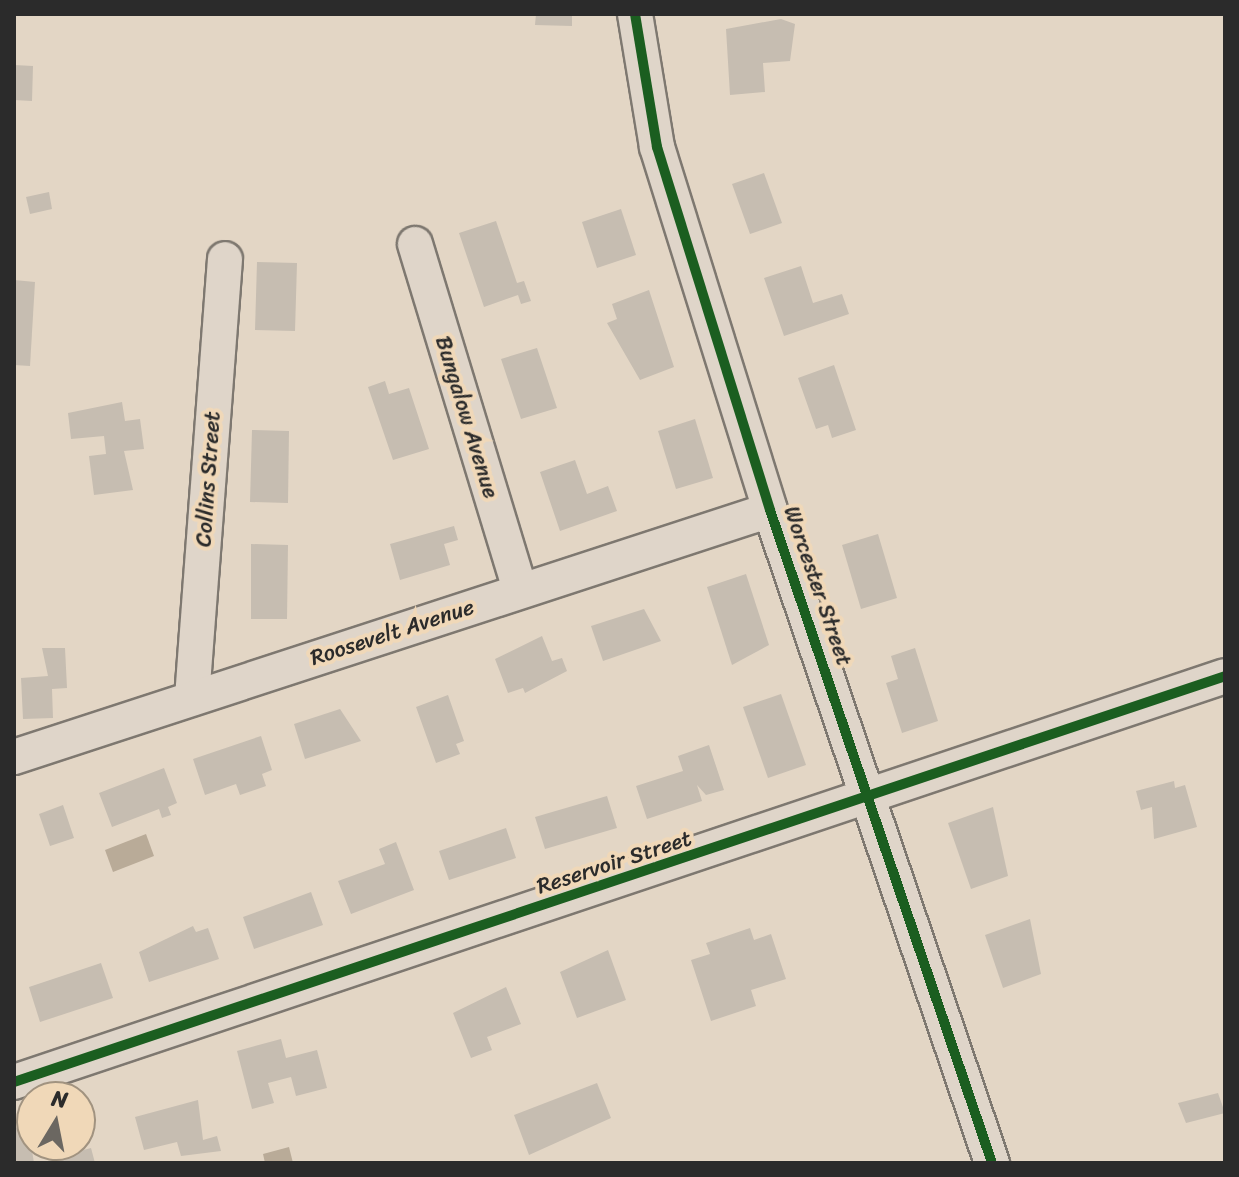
<!DOCTYPE html>
<html>
<head>
<meta charset="utf-8">
<style>
	body { margin:0 }
	#map { position:relative; width:1239px; height:1177px; overflow:hidden; background:#e3d6c5; font-family:Sriracha,sans-serif }
	div>[style] { position:absolute }
	.water>* { inset:0; background:#b9ab98 }
	.building>* { inset:0; background:#c6bdb1 }
	.roads { filter:drop-shadow(2px 0 #7e7870) drop-shadow(-2px 0 #7e7870) drop-shadow(0 2px #7e7870) drop-shadow(0 -2px #7e7870) }
	.minor>* { height:34px; margin:-17px; padding:0 17px; transform-origin:17px; border-radius:17px; background:#dfd5c9 }
	.cycleway>* { height:10px; margin:-5px; padding:0 5px; transform-origin:5px; border-radius:5px; background:#1b5e20 }
	span { translate:-50% -50%; white-space:nowrap; text-align:center; line-height:1.15; -webkit-text-stroke:8px #f0d8b8; paint-order:stroke }
	.street-label { font-size:22px; color:#2b2b2b }
	.frame { position:absolute; inset:0; border:16px solid #2b2b2b; pointer-events:none }
	.north { position:absolute; left:16px; top:1081px; width:80px; height:80px; box-sizing:border-box; background:#f0d8b8; border:2px solid #a19380; border-radius:50%; rotate:10deg; font-size:22px; font-weight:700; line-height:32px; text-align:center; color:#2b2b2b }
	.north::after { content:''; display:block; margin:auto; width:28px; height:36px; background:#6b6761; clip-path:polygon(50% 0,100% 100%,50% 72%,0 100%) }
</style>
</head>
<body>
<div id="map">
	<div class="water">
		<div style="clip-path:polygon(146px 834px,154px 856px,113px 872px,105px 850px)"></div>
		<div style="clip-path:polygon(289px 1147px,293px 1163px,265px 1163px,263px 1154px)"></div>
	</div>
	<div class="building">
		<div style="clip-path:polygon(536px 14px,572px 14px,572px 26px,535px 25px)"></div>
		<div style="clip-path:polygon(781px 19px,795px 24px,790px 61px,763px 63px,765px 92px,730px 95px,726px 29px)"></div>
		<div style="clip-path:polygon(14px 65px,33px 66px,32px 101px,14px 100px)"></div>
		<div style="clip-path:polygon(764px 173px,782px 223px,750px 234px,732px 184px)"></div>
		<div style="clip-path:polygon(49px 192px,52px 209px,30px 214px,26px 197px)"></div>
		<div style="clip-path:polygon(621px 209px,636px 255px,597px 268px,582px 222px)"></div>
		<div style="clip-path:polygon(496px 221px,517px 283px,524px 281px,531px 301px,521px 304px,518px 295px,484px 307px,459px 233px)"></div>
		<div style="clip-path:polygon(257px 262px,297px 263px,295px 331px,255px 330px)"></div>
		<div style="clip-path:polygon(801px 266px,813px 303px,842px 294px,849px 314px,784px 336px,764px 278px)"></div>
		<div style="clip-path:polygon(14px 280px,35px 282px,30px 366px,14px 365px)"></div>
		<div style="clip-path:polygon(649px 290px,674px 367px,640px 380px,607px 323px,617px 319px,612px 304px)"></div>
		<div style="clip-path:polygon(537px 348px,557px 408px,521px 419px,501px 359px)"></div>
		<div style="clip-path:polygon(834px 365px,856px 430px,832px 438px,828px 425px,816px 429px,798px 378px)"></div>
		<div style="clip-path:polygon(385px 381px,389px 394px,409px 388px,429px 449px,393px 460px,368px 387px)"></div>
		<div style="clip-path:polygon(122px 402px,125px 421px,140px 419px,144px 449px,124px 451px,133px 490px,94px 495px,89px 456px,106px 454px,104px 436px,71px 439px,68px 413px)"></div>
		<div style="clip-path:polygon(695px 419px,713px 478px,676px 489px,658px 431px)"></div>
		<div style="clip-path:polygon(252px 430px,289px 431px,288px 503px,250px 502px)"></div>
		<div style="clip-path:polygon(575px 460px,587px 494px,608px 486px,617px 511px,560px 531px,540px 472px)"></div>
		<div style="clip-path:polygon(454px 526px,458px 540px,444px 544px,450px 565px,400px 580px,390px 544px)"></div>
		<div style="clip-path:polygon(878px 534px,897px 598px,861px 609px,842px 545px)"></div>
		<div style="clip-path:polygon(251px 544px,288px 545px,287px 619px,251px 619px)"></div>
		<div style="clip-path:polygon(746px 574px,769px 645px,732px 665px,707px 587px)"></div>
		<div style="clip-path:polygon(644px 609px,661px 641px,603px 661px,591px 626px)"></div>
		<div style="clip-path:polygon(542px 636px,552px 661px,562px 658px,567px 671px,525px 693px,523px 688px,508px 693px,495px 659px)"></div>
		<div style="clip-path:polygon(42px 648px,65px 648px,67px 688px,52px 689px,53px 718px,23px 719px,21px 678px,48px 676px)"></div>
		<div style="clip-path:polygon(915px 648px,938px 721px,902px 733px,886px 683px,898px 679px,891px 656px)"></div>
		<div style="clip-path:polygon(781px 694px,806px 765px,768px 778px,743px 707px)"></div>
		<div style="clip-path:polygon(448px 695px,464px 741px,456px 744px,460px 754px,436px 763px,416px 707px)"></div>
		<div style="clip-path:polygon(340px 709px,361px 741px,305px 759px,294px 724px)"></div>
		<div style="clip-path:polygon(261px 736px,272px 770px,262px 774px,266px 786px,240px 795px,236px 784px,205px 795px,193px 759px)"></div>
		<div style="clip-path:polygon(709px 745px,724px 790px,706px 795px,697px 785px,702px 801px,647px 819px,636px 786px,683px 771px,678px 756px)"></div>
		<div style="clip-path:polygon(164px 768px,177px 803px,168px 807px,171px 815px,162px 818px,159px 809px,112px 827px,99px 793px)"></div>
		<div style="clip-path:polygon(1174px 781px,1175px 788px,1185px 785px,1197px 827px,1154px 839px,1152px 807px,1141px 810px,1136px 791px)"></div>
		<div style="clip-path:polygon(607px 796px,617px 828px,545px 849px,535px 817px)"></div>
		<div style="clip-path:polygon(63px 805px,74px 838px,50px 846px,39px 814px)"></div>
		<div style="clip-path:polygon(993px 807px,1008px 876px,971px 889px,948px 823px)"></div>
		<div style="clip-path:polygon(506px 828px,516px 858px,449px 880px,439px 851px)"></div>
		<div style="clip-path:polygon(396px 842px,414px 890px,351px 914px,338px 881px,385px 864px,379px 849px)"></div>
		<div style="clip-path:polygon(311px 892px,323px 925px,254px 949px,243px 917px)"></div>
		<div style="clip-path:polygon(1030px 919px,1041px 974px,1003px 988px,985px 935px)"></div>
		<div style="clip-path:polygon(193px 926px,196px 932px,208px 928px,219px 959px,149px 982px,139px 952px)"></div>
		<div style="clip-path:polygon(750px 928px,754px 940px,771px 934px,786px 979px,751px 990px,756px 1006px,711px 1021px,691px 960px,710px 954px,706px 943px)"></div>
		<div style="clip-path:polygon(608px 950px,626px 1000px,577px 1018px,560px 972px)"></div>
		<div style="clip-path:polygon(101px 963px,113px 998px,40px 1022px,29px 987px)"></div>
		<div style="clip-path:polygon(506px 987px,521px 1024px,487px 1037px,492px 1050px,471px 1058px,453px 1013px)"></div>
		<div style="clip-path:polygon(281px 1039px,286px 1058px,317px 1050px,327px 1088px,296px 1096px,291px 1077px,268px 1083px,274px 1103px,252px 1109px,237px 1051px)"></div>
		<div style="clip-path:polygon(597px 1083px,611px 1118px,529px 1155px,514px 1115px)"></div>
		<div style="clip-path:polygon(1218px 1093px,1225px 1113px,1186px 1123px,1178px 1103px)"></div>
		<div style="clip-path:polygon(198px 1100px,203px 1140px,217px 1136px,221px 1151px,181px 1156px,177px 1142px,144px 1150px,135px 1117px)"></div>
		<div style="clip-path:polygon(28px 1126px,34px 1163px,14px 1163px,14px 1128px)"></div>
		<div style="clip-path:polygon(91px 1148px,95px 1163px,51px 1163px,50px 1159px)"></div>
	</div>
	<div class="roads">
		<div class="minor">
			<div style="left:635px;top:14px;width:135px;rotate:80.6deg"></div>
			<div style="left:657px;top:147px;width:380px;rotate:72.7deg"></div>
			<div style="left:770px;top:510px;width:690px;rotate:71.22deg"></div>
			<div style="left:415px;top:244px;width:362px;rotate:73.1deg"></div>
			<div style="left:192px;top:698px;width:440px;rotate:-85.7deg"></div>
			<div style="left:14px;top:757px;width:795px;rotate:-18.09deg"></div>
			<div style="left:14px;top:1082px;width:1277px;rotate:-18.53deg"></div>
		</div>
	</div>
	<div class="cycleway">
		<div style="left:635px;top:14px;width:135px;rotate:80.6deg"></div>
		<div style="left:657px;top:147px;width:380px;rotate:72.7deg"></div>
		<div style="left:770px;top:510px;width:690px;rotate:71.22deg"></div>
		<div style="left:14px;top:1082px;width:1277px;rotate:-18.53deg"></div>
	</div>
	<div class="street-label">
		<span style="left:467px;top:417px;rotate:73deg">Bungalow Avenue</span>
		<span style="left:208px;top:479px;rotate:-86deg">Collins Street</span>
		<span style="left:818px;top:586px;rotate:71deg">Worcester Street</span>
		<span style="left:392px;top:632px;rotate:-18deg">Roosevelt Avenue</span>
		<span style="left:614px;top:862px;rotate:-18deg">Reservoir Street</span>
	</div>
	<div class="frame"></div>
	<div class="north">N</div>
</div>
</body>
</html>
